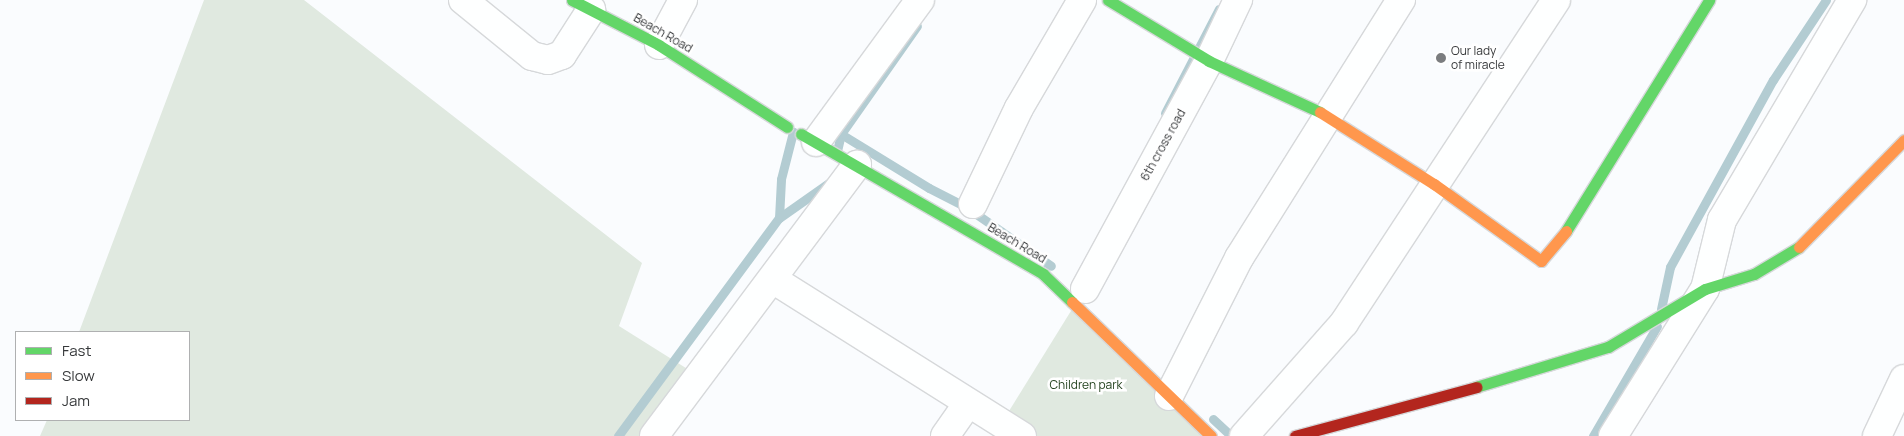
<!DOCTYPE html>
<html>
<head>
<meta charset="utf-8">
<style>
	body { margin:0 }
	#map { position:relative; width:1904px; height:436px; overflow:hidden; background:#fafcfe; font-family:Manrope,sans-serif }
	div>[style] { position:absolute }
	.green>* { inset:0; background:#e0e9e0 }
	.stream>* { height:9px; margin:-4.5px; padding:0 4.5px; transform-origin:4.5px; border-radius:4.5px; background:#b3ccd2 }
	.roads { filter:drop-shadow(1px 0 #d6d8da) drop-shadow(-1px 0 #d6d8da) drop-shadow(0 1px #d6d8da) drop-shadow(0 -1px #d6d8da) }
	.street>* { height:28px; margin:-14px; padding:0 14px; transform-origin:14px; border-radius:14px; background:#feffff }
	.fast>* { height:11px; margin:-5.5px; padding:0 5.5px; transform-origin:5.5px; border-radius:5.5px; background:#63d668 }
	.slow>* { height:11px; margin:-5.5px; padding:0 5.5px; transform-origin:5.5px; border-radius:5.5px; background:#ff974d }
	.jam>* { height:11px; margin:-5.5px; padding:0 5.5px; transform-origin:5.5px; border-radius:5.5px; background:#b3261e }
	.dots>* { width:14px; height:14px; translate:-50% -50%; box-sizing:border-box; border:2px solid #fff; border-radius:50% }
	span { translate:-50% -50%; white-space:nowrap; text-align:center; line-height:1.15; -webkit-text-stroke:5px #fff; paint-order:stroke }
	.street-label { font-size:12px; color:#37393b }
	.poi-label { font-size:12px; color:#37393b }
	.left { translate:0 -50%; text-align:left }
	.park-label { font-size:12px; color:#23421e }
	.legend { position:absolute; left:15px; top:331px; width:175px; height:90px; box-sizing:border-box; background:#fff; border:1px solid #afb0b1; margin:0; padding:6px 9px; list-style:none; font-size:15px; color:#37393b }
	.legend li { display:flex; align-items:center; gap:10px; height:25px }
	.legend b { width:25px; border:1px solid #afb0b1 }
</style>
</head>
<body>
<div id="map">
	<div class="green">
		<div style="clip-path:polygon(204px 0,304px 0,642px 263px,619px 326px,697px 375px,654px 436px,40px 436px,47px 420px,189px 420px,189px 332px,79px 332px)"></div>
		<div style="clip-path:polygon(1074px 306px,1211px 436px,1022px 436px,1001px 424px)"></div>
	</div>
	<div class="stream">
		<div style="left:1165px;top:113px;width:117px;rotate:-62.6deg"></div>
		<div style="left:841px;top:134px;width:103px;rotate:31.5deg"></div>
		<div style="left:929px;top:188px;width:39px;rotate:27deg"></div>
		<div style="left:964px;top:206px;width:4px;rotate:-63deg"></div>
		<div style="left:837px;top:151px;width:17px;rotate:-77deg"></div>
		<div style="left:841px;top:134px;width:132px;rotate:-54.9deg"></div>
		<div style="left:972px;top:211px;width:96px;rotate:34.8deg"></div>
		<div style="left:779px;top:218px;width:39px;rotate:-87deg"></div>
		<div style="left:781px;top:179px;width:49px;rotate:-75.7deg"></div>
		<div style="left:1661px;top:309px;width:43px;rotate:-77.9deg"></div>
		<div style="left:1670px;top:267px;width:213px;rotate:-61.2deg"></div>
		<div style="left:1773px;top:80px;width:96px;rotate:-56.5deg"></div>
		<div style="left:1213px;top:419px;width:25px;rotate:43deg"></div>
		<div style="left:618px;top:436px;width:271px;rotate:-53.6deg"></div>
		<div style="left:779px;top:218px;width:66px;rotate:-35.1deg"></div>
		<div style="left:1593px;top:436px;width:127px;rotate:-59.8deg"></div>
	</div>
	<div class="roads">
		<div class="street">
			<div style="left:463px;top:0;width:89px;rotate:39.1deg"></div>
			<div style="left:532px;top:56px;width:16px;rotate:14deg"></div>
			<div style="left:548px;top:60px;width:15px;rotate:-20deg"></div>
			<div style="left:562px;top:55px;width:54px;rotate:-57.2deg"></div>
			<div style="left:659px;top:45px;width:51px;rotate:-61.9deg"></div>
			<div style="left:816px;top:142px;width:176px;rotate:-53.8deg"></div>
			<div style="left:973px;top:204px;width:106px;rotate:-64.4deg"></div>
			<div style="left:1019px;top:108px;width:125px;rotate:-59.7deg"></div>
			<div style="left:774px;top:280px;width:293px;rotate:32.2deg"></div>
			<div style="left:1085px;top:289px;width:260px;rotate:-61.5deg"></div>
			<div style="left:1209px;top:61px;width:68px;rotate:-64.6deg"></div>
			<div style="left:1169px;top:396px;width:155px;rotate:-63.1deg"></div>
			<div style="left:1239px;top:258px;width:305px;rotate:-57.9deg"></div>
			<div style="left:654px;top:436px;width:339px;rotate:-53.2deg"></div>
			<div style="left:945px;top:436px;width:39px;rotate:-55deg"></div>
			<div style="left:1244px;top:436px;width:151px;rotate:-48.5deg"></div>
			<div style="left:1344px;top:323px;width:386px;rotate:-56.7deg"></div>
			<div style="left:1613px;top:436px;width:173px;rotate:-58deg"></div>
			<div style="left:1705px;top:289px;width:71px;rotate:-76.2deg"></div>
			<div style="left:1722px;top:220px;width:256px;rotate:-59.4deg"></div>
			<div style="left:1877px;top:436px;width:63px;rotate:-64.7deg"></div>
		</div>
		<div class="fast">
			<div style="left:572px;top:0;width:98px;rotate:27.3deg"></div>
			<div style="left:659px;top:45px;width:152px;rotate:32.6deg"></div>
			<div style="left:1108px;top:0;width:118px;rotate:31.1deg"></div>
			<div style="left:1209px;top:61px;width:122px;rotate:24.7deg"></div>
			<div style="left:801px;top:134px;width:280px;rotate:30deg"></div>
			<div style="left:1043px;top:274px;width:40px;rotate:44deg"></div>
			<div style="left:1566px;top:231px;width:272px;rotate:-58.2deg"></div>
			<div style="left:1476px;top:387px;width:138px;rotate:-16.9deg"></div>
			<div style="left:1608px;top:347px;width:113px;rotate:-30.9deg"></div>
			<div style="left:1705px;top:289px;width:51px;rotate:-17deg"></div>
			<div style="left:1754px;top:274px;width:52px;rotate:-31deg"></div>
		</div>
		<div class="slow">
			<div style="left:1320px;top:112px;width:135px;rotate:32.3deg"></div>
			<div style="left:1434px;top:184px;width:132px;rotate:35.7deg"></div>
			<div style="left:1541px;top:261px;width:39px;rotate:-50deg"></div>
			<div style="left:1799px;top:247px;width:150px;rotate:-45.5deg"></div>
			<div style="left:1072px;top:302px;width:193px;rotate:44deg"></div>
		</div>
		<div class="jam">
			<div style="left:1295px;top:436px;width:188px;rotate:-15.1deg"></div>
		</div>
	</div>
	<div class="dots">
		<div style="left:1441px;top:58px;background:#7b7d7f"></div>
	</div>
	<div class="street-label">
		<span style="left:663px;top:33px;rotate:30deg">Beach Road</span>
		<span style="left:1163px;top:145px;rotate:-61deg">6th cross road</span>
		<span style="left:1017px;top:243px;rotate:31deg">Beach Road</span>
	</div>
	<div class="poi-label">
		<span class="left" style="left:1451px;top:58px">Our lady<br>of miracle</span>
	</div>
	<div class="park-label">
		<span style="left:1086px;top:385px">Children park</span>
	</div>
	<ul class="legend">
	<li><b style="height:6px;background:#63d668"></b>Fast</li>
	<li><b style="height:6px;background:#ff974d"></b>Slow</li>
	<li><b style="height:6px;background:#b3261e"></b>Jam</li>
	</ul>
</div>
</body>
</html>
